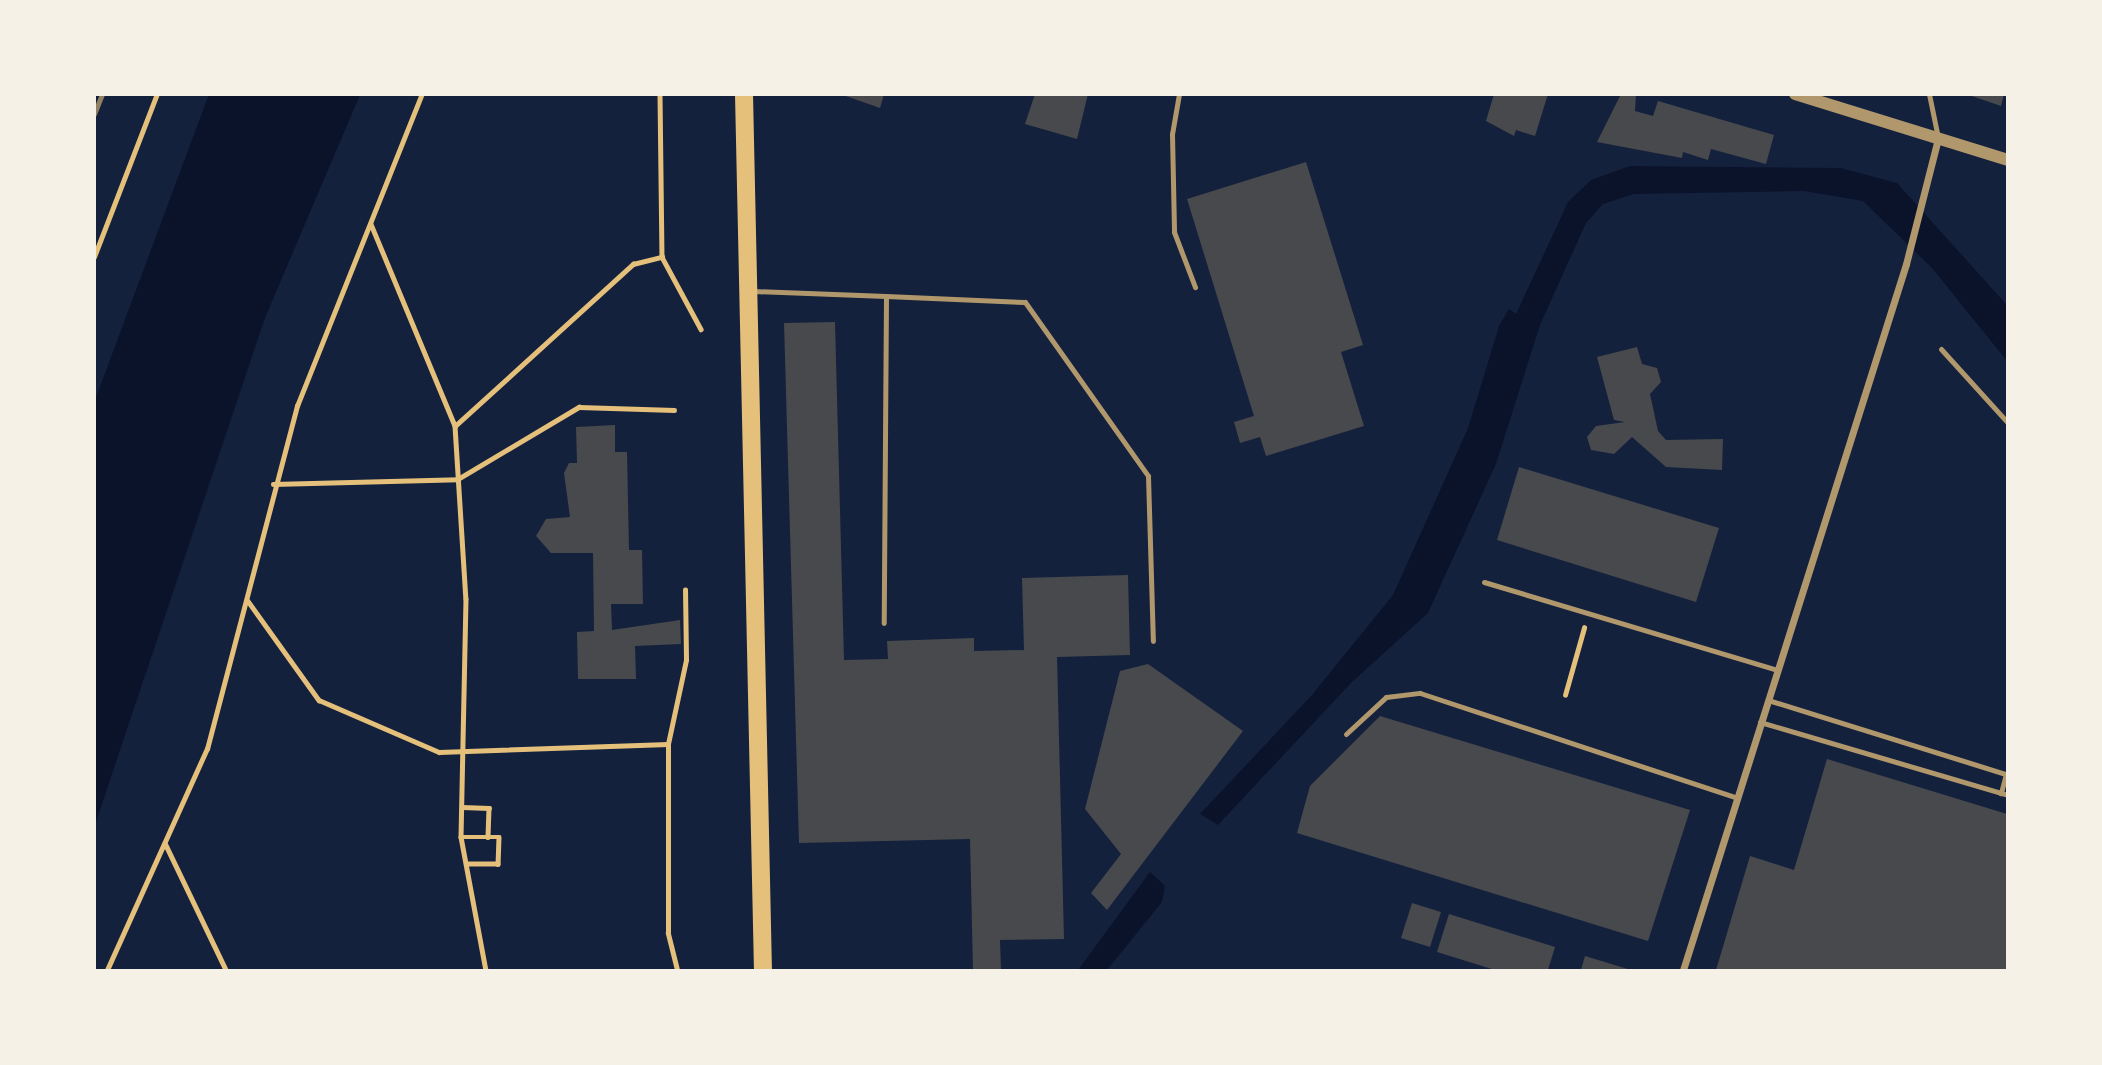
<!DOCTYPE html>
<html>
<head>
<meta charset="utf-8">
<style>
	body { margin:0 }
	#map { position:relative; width:2102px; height:1065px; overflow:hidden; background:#14213d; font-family:Manrope,sans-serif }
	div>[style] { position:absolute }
	.water>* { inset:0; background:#0b132b }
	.building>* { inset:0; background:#48494c }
	.path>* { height:4.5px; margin:-2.25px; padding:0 2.25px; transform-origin:2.25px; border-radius:2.25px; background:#e5c07b }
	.service>* { height:5px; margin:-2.5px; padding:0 2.5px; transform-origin:2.5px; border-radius:2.5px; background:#b1986c }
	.minor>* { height:7px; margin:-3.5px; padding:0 3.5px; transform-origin:3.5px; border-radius:3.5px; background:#b1986c }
	.tertiary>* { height:12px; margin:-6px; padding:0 6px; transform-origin:6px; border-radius:6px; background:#b1986c }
	.primary>* { height:18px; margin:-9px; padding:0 9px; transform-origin:9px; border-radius:9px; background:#e5c07b }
	.rail>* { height:5px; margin:-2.5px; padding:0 2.5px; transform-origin:2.5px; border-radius:2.5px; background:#918062 }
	span { translate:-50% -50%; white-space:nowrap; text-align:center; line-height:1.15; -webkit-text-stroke:6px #f6f1e7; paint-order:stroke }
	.frame { position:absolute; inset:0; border:96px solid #f6f1e7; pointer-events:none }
</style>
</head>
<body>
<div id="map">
	<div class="water">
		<div style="clip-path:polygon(209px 94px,360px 95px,265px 318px,95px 825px,95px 400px)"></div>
		<div style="clip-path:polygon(1630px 166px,1841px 168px,1897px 183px,2007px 305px,2007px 361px,1932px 268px,1863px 201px,1804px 191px,1634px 194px,1603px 204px,1586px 223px,1540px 325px,1496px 464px,1428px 613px,1351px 683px,1218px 825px,1200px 814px,1311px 696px,1393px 595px,1468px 428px,1499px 326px,1509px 309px,1516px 314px,1568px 202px,1591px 180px)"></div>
		<div style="clip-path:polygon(1150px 872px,1165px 886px,1162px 902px,1107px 970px,1078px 970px)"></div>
	</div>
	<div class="building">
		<div style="clip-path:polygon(840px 94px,884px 94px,880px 108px)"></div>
		<div style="clip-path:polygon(1035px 94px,1088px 94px,1077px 139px,1025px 124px)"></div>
		<div style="clip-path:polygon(1494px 94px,1548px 94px,1535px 136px,1516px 130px,1514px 136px,1486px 121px)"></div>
		<div style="clip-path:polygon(1621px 94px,1636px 94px,1635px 111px,1653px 116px,1658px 101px,1774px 135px,1766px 164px,1711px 149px,1708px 160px,1683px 152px,1682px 158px,1597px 142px)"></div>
		<div style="clip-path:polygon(1966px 94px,2004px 94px,2001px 106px)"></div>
		<div style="clip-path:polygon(1306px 162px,1363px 345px,1341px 352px,1364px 426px,1266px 456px,1260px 437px,1240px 443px,1234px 422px,1254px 416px,1187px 199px)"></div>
		<div style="clip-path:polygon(835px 322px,844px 660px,888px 659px,887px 641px,974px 638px,974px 651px,1024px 650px,1022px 578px,1128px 575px,1130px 655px,1057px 657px,1064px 939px,1000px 940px,1001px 970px,973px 970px,970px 839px,799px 843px,784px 323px)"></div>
		<div style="clip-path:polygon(1637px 347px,1642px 364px,1657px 368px,1661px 382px,1650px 394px,1658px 431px,1666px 440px,1723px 439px,1722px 470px,1666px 467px,1632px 437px,1614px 454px,1591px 450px,1587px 437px,1596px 426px,1625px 422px,1614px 420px,1597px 357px)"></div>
		<div style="clip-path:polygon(615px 425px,615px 452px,627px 452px,629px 550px,642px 550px,643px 604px,611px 604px,612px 630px,680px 620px,681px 644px,635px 646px,636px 679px,578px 679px,577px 632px,594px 631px,593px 553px,551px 553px,536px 536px,546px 519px,570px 517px,564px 473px,569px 463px,577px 463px,576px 427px)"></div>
		<div style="clip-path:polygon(1519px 467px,1719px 528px,1696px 602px,1497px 540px)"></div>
		<div style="clip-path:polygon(1148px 664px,1243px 731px,1107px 910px,1091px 893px,1121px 854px,1085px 809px,1120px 671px)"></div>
		<div style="clip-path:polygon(1380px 716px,1690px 810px,1648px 941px,1297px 833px,1310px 786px)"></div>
		<div style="clip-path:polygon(1827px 759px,2007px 814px,2007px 970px,1716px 970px,1750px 856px,1794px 870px)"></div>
		<div style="clip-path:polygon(1412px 903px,1441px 912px,1430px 947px,1401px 938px)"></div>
		<div style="clip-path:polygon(1449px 914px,1555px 947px,1548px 970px,1495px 970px,1437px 952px)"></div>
		<div style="clip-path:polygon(1585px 956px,1631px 970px,1581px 970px)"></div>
	</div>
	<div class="path">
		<div style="left:660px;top:94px;width:163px;rotate:89.3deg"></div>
		<div style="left:662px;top:257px;width:82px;rotate:61.6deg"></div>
		<div style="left:371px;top:224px;width:219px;rotate:67.4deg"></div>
		<div style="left:455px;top:426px;width:173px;rotate:86.4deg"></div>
		<div style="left:466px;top:599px;width:238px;rotate:91.2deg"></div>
		<div style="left:461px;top:837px;width:135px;rotate:79.4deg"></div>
		<div style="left:94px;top:257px;width:175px;rotate:-68.9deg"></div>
		<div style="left:455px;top:426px;width:241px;rotate:-42.3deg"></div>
		<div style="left:633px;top:264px;width:30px;rotate:-14deg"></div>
		<div style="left:273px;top:484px;width:185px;rotate:-1.5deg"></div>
		<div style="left:458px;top:479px;width:141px;rotate:-30.8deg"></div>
		<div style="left:579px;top:407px;width:95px;rotate:1.8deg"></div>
		<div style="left:248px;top:601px;width:122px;rotate:54.4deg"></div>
		<div style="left:319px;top:700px;width:131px;rotate:23.4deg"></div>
		<div style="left:439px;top:752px;width:229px;rotate:-2deg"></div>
		<div style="left:1565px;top:695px;width:70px;rotate:-74.2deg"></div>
		<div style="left:462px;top:807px;width:27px;rotate:2deg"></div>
		<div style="left:489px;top:808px;width:29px;rotate:92deg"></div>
		<div style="left:461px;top:837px;width:38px"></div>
		<div style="left:499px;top:837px;width:27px;rotate:92deg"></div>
		<div style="left:498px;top:864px;width:31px;rotate:180deg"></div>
		<div style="left:165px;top:843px;width:141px;rotate:64.3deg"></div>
		<div style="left:107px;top:970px;width:243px;rotate:-65.7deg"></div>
		<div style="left:207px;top:749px;width:355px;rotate:-75.3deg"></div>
		<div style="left:297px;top:406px;width:336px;rotate:-68.2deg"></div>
		<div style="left:677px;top:970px;width:38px;rotate:-104deg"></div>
		<div style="left:668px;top:933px;width:189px;rotate:-90deg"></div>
		<div style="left:668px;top:744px;width:86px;rotate:-77.9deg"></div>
		<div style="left:686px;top:660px;width:70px;rotate:-90.8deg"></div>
	</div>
	<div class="service">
		<div style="left:1179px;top:94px;width:41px;rotate:99.9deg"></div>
		<div style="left:1172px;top:134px;width:98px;rotate:88.8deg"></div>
		<div style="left:1174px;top:232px;width:59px;rotate:69.1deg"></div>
		<div style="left:1929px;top:94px;width:45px;rotate:78.4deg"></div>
		<div style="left:753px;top:291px;width:133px;rotate:2.2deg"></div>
		<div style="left:886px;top:296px;width:327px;rotate:90.4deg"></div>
		<div style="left:886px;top:296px;width:139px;rotate:2.5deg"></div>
		<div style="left:1025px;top:302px;width:213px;rotate:54.7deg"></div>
		<div style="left:1148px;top:476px;width:165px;rotate:88.3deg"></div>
		<div style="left:1941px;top:349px;width:100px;rotate:47.8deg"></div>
		<div style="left:1484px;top:582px;width:306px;rotate:16.7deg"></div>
		<div style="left:1768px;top:700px;width:249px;rotate:17.3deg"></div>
		<div style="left:2006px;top:774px;width:20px;rotate:105deg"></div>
		<div style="left:1760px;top:722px;width:259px;rotate:16.4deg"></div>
		<div style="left:1346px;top:734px;width:54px;rotate:-42.8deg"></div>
		<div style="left:1386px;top:697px;width:34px;rotate:-7deg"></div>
		<div style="left:1420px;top:693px;width:332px;rotate:18.3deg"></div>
	</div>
	<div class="minor">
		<div style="left:1683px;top:970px;width:740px;rotate:-72.47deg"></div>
		<div style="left:1906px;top:264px;width:130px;rotate:-75.7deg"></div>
	</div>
	<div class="tertiary">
		<div style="left:1795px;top:94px;width:223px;rotate:17.2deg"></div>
	</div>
	<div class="primary">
		<div style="left:744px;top:94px;width:876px;rotate:88.76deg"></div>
	</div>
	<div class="rail">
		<div style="left:94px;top:114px;width:22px;rotate:-68deg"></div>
	</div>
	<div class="frame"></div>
</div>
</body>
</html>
